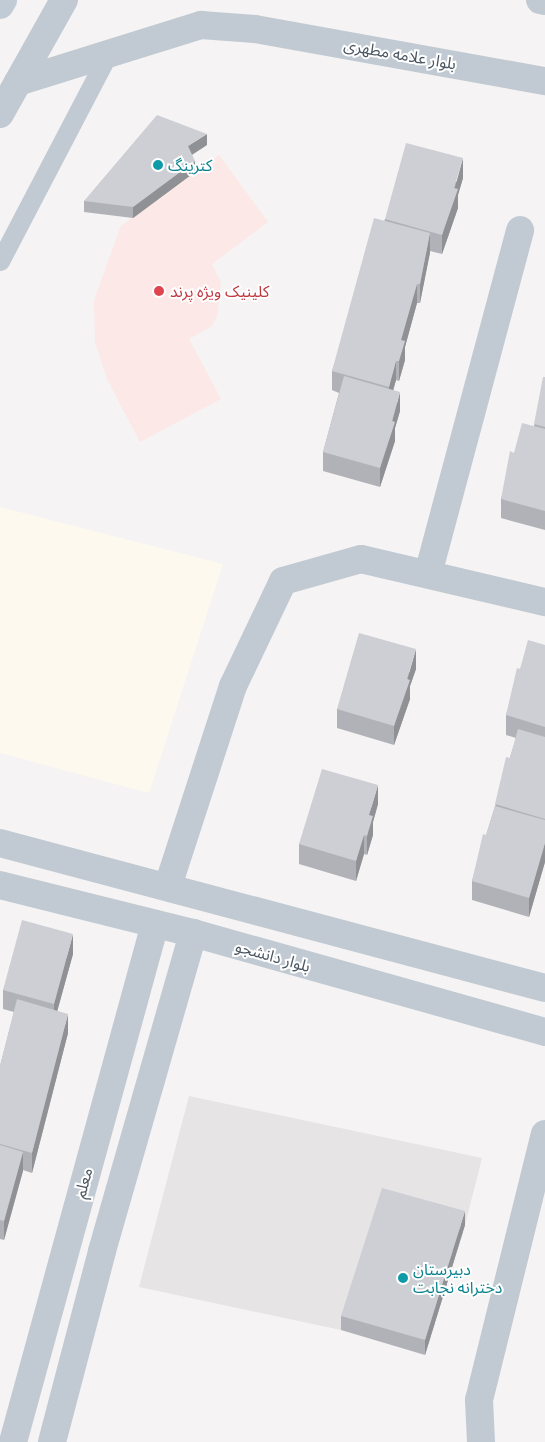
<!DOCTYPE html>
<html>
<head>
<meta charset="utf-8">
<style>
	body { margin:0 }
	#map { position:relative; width:545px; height:1442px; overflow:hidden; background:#f5f3f3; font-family:Ubuntu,"Noto Sans Arabic",sans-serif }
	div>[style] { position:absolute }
	.commercial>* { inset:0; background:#fdf9ef }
	.education>* { inset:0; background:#e6e4e5 }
	.medical>* { inset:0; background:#fce8e6 }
	.service>* { height:19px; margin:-9.5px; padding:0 9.5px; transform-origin:9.5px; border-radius:9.5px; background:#c1cad2 }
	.minor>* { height:28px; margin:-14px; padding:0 14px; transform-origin:14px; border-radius:14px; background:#c1cad2 }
	.tertiary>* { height:28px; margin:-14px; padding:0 14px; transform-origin:14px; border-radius:14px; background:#c1cad2 }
	.secondary>* { height:28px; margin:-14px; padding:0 14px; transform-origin:14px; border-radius:14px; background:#c1cbd6 }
	.wall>* { inset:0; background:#b0b2b7 }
	.shaded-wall>* { inset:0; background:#909195 }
	.building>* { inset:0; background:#cdcfd5 }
	.dots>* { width:14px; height:14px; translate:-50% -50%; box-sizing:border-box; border:2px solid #fff; border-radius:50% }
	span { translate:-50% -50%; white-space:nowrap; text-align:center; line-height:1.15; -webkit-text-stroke:4px #fff; paint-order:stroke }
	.street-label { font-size:16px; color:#4a5661 }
	.culture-label { font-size:16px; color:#0d838f }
	.left { translate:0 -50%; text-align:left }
	.health-label { font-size:16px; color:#be3a42 }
</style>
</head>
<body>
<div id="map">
	<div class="commercial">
		<div style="clip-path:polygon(0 507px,223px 564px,149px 793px,0 753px)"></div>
	</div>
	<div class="education">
		<div style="clip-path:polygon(189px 1096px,482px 1158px,465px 1225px,382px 1203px,341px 1330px,139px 1287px)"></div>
	</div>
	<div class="medical">
		<div style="clip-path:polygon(219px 155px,268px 222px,212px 264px,221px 283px,217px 316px,212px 326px,189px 339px,221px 399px,140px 442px,107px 379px,95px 342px,94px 300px,121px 226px)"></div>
	</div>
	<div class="service">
		<div style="left:0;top:261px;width:237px;rotate:-62.4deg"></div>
	</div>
	<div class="minor">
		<div style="left:428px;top:574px;width:356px;rotate:-75deg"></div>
		<div style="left:168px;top:886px;width:210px;rotate:-72deg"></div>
		<div style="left:233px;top:686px;width:116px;rotate:-64.5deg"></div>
		<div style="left:283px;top:581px;width:81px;rotate:-15.8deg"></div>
		<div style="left:361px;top:559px;width:189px;rotate:13.2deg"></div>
		<div style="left:481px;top:1442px;width:42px;rotate:-92.7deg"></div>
		<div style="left:479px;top:1400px;width:274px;rotate:-76.1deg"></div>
	</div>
	<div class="tertiary">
		<div style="left:540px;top:0;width:5px;rotate:11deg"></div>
		<div style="left:18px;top:82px;width:192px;rotate:-17.3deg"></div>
		<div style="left:201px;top:25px;width:54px;rotate:4.2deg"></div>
		<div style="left:255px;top:29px;width:295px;rotate:10.2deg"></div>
		<div style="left:0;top:114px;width:131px;rotate:-60.7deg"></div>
		<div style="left:0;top:843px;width:564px;rotate:14.9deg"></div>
		<div style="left:0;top:885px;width:199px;rotate:14deg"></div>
		<div style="left:193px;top:933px;width:366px;rotate:15.7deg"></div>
		<div style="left:13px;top:1442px;width:537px;rotate:-74.67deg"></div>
		<div style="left:52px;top:1442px;width:197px;rotate:-75.3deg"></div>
		<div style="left:102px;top:1251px;width:331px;rotate:-74deg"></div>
	</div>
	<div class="secondary">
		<div style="left:0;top:5px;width:6px;rotate:-59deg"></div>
	</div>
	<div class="wall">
		<div style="clip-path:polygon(207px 145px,192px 155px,195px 172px,133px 218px,84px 212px,84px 201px)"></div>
		<div style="clip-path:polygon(463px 178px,458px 195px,458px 208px,442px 254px,430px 251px,420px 303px,417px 303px,405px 347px,405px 360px,399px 381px,396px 380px,393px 390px,400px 411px,395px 428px,395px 441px,380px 487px,323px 471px,323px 452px,339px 393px,332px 390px,332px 371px,385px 219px)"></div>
		<div style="clip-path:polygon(545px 377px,545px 530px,501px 518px,501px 499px,514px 453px,534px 426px)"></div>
		<div style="clip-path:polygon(545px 645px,545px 862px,529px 917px,472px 900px,472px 881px,516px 738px,506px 735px,506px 715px,520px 669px)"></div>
		<div style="clip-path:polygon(416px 669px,410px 686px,410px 699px,394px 745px,337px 728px,337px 709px)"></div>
		<div style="clip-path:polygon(378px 804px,373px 822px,373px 835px,367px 855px,364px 854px,356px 881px,299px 864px,299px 844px)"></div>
		<div style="clip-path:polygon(73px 954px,57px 1011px,68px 1033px,32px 1173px,23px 1170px,4px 1240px,0 1239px,0 1066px,14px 1012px,3px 1009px,3px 990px)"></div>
		<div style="clip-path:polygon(465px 1225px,425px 1355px,341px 1330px,341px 1316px)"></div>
	</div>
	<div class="shaded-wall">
		<div style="clip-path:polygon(207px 134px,207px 145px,188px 157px,188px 146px)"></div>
		<div style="clip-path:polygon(463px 158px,463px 178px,458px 195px,458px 208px,442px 254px,442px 235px)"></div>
		<div style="clip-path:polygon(195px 161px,195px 172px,133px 218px,133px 207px)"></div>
		<div style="clip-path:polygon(430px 233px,430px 253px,420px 303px,420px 284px)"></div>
		<div style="clip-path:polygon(417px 284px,417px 303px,405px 347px,405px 360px,399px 381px,399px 361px,401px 340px)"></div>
		<div style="clip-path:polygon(396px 361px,396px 380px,389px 406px,389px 387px)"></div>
		<div style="clip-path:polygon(400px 392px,400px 411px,395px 428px,395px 441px,380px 487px,380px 468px)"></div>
		<div style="clip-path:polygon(416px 649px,416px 669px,410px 686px,410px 699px,394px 745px,394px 726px)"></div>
		<div style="clip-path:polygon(378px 785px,378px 804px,373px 822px,373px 835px,367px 855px,367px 836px,369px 815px)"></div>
		<div style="clip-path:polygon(364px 835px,364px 854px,356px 881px,356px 861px)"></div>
		<div style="clip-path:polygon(545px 843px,545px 862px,529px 917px,529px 898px)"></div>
		<div style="clip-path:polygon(73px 934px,73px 954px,54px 1023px,54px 1004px)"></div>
		<div style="clip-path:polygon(68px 1014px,68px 1033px,32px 1173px,32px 1153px)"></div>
		<div style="clip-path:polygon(23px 1152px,23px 1171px,4px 1240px,4px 1221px)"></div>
		<div style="clip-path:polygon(465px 1211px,465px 1225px,425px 1355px,425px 1340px)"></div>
	</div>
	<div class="building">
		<div style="clip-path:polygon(157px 115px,207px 134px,188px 146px,195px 161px,133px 207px,84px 201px)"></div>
		<div style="clip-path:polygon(406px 143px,463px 158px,454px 188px,458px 189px,442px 235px,385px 219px)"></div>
		<div style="clip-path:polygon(374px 218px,430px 233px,420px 284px,417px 284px,401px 340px,405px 341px,399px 361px,396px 361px,389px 387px,332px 371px)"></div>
		<div style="clip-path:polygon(344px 376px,400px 392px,392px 421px,395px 422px,380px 468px,323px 452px)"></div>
		<div style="clip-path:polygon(543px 377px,545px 377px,545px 427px,534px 424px)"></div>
		<div style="clip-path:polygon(522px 423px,545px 429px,545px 511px,501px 499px,510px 451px,514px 453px)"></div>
		<div style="clip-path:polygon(359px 633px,416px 649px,407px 679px,410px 680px,394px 726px,337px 709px)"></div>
		<div style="clip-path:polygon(528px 640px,545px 645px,545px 727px,506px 715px,517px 668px,520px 669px)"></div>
		<div style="clip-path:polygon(518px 729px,545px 737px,545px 819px,495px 804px,506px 757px,510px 758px)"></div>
		<div style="clip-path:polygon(322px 769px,378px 785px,369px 815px,373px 816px,367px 836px,364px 835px,356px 861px,299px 844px)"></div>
		<div style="clip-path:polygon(495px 806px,545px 820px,545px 843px,529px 898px,472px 881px,483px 834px,486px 835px)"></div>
		<div style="clip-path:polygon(22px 920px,73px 934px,54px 1004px,3px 990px)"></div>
		<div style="clip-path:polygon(17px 999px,68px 1014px,32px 1153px,0 1144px,0 1066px)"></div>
		<div style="clip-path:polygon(0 1145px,23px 1152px,4px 1221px,0 1220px)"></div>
		<div style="clip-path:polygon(382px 1188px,465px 1211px,425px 1340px,341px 1316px)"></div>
	</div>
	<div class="dots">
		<div style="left:158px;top:165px;background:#0f9aa8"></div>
		<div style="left:159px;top:291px;background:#e0444e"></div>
		<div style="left:403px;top:1278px;background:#0f9aa8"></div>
	</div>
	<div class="street-label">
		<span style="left:400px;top:54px;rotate:10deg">بلوار علامه مطهری</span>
		<span style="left:273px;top:956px;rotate:16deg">بلوار دانشجو</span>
		<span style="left:83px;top:1183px;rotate:-75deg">معلم</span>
	</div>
	<div class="culture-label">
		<span class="left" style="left:168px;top:165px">کترینگ</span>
		<span class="left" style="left:413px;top:1278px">دبیرستان<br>دخترانه نجابت</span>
	</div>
	<div class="health-label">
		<span class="left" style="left:170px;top:291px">کلینیک ویژه پرند</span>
	</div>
</div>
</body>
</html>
